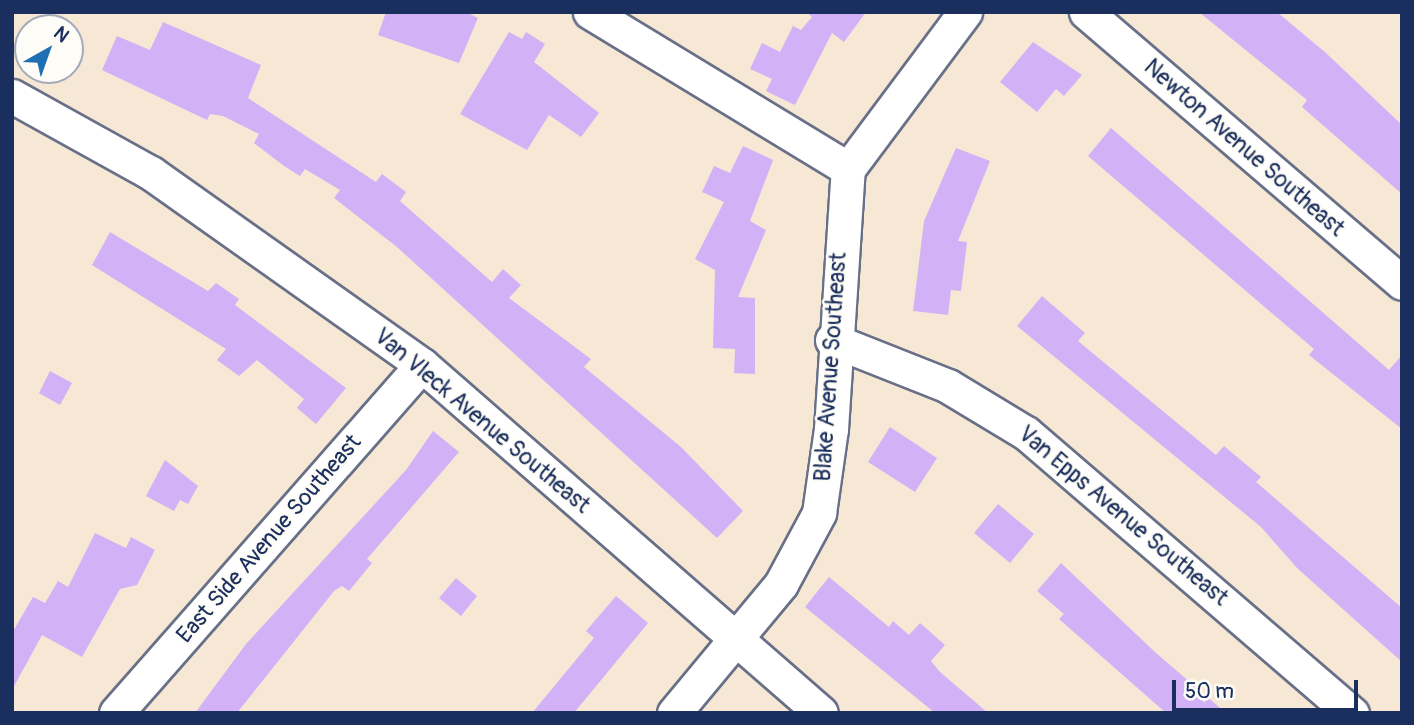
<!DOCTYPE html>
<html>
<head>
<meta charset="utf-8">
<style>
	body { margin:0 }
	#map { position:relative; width:1414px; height:725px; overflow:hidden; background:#f7e8d5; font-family:Pangolin,sans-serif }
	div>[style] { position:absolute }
	.building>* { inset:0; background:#d2b1f7 }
	.roads { filter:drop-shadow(2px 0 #687088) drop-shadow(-2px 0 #687088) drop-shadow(0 2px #687088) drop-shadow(0 -2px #687088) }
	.minor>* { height:33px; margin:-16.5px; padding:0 16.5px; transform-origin:16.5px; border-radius:16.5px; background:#fff }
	span { translate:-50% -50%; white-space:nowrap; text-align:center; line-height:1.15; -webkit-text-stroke:5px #fdfcf7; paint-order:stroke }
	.street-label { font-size:23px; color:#1b2f5e }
	.frame { position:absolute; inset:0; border:14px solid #1b2f5e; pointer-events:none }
	.north { position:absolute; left:14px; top:14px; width:70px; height:70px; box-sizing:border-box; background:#fdfcf7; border:2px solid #a3aaba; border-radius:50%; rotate:40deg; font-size:19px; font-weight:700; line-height:28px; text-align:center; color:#1b2f5e }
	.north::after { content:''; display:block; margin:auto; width:24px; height:32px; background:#1f6fb2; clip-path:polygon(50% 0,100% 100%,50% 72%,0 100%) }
	.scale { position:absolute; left:1172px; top:680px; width:186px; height:32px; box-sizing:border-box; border:4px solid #1b2f5e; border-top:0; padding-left:9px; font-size:21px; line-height:24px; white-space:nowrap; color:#1b2f5e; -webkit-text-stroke:5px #fdfcf7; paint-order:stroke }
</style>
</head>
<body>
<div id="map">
	<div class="building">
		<div style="clip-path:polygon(386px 12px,466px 12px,478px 18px,459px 63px,378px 35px)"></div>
		<div style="clip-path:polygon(807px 12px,866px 12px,844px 42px,832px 33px,795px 105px,766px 91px,772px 79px,750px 69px,762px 43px,780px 52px,793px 26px,801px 30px,812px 17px)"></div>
		<div style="clip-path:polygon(1199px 12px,1277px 12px,1326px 53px,1402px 125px,1402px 194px,1302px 107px,1307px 100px)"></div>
		<div style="clip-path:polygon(163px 22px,261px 65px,248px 98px,376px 182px,382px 174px,406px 192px,400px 201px,492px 282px,503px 269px,521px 285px,509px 298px,591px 359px,584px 367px,681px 447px,743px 511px,717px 538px,397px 247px,334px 198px,340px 190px,305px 169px,300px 176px,284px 166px,254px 143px,259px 134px,223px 116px,210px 114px,207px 120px,102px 70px,117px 36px,150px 50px)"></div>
		<div style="clip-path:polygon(509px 32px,522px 39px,526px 32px,545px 44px,534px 62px,599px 113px,581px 137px,549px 115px,527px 150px,460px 114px)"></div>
		<div style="clip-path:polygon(1033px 42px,1082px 75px,1064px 96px,1056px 89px,1037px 112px,1000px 82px)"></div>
		<div style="clip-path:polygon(1111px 128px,1389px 370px,1402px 355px,1402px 429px,1309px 355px,1314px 349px,1088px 156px)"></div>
		<div style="clip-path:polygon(743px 146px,773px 160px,750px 221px,766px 230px,738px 297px,755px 298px,755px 374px,734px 373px,735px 349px,713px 348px,715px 270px,695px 259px,724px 202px,702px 192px,714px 166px,730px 173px)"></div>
		<div style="clip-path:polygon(956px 148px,990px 161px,958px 241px,967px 242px,961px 291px,951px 290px,948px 315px,913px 311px,924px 221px)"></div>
		<div style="clip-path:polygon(110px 232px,208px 291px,216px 283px,239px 299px,235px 305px,346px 388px,316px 424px,297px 408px,304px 399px,257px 360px,239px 376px,217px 360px,226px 349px,92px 265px)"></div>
		<div style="clip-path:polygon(1042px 296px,1085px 333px,1078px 341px,1216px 455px,1224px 446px,1261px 477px,1256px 482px,1402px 608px,1402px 662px,1297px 568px,1261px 527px,1017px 326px)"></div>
		<div style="clip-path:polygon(50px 371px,72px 383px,60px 405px,39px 393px)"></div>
		<div style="clip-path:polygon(890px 427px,937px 458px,915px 492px,868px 462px)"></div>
		<div style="clip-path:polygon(433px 431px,459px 452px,367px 559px,372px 563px,349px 591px,342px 586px,334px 591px,237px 713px,195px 713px,246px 644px,406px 470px)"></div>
		<div style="clip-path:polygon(165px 460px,198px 486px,188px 504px,180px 500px,174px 511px,146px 496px)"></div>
		<div style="clip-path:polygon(998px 504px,1034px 534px,1010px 563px,974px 533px)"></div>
		<div style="clip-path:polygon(95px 533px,126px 548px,131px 537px,155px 550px,137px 585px,120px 589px,82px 657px,42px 635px,12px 690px,12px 633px,33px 597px,45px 603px,58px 581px,68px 587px)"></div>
		<div style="clip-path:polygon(1061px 563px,1156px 653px,1226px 713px,1166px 713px,1059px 619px,1064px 614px,1037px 591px)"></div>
		<div style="clip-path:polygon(829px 577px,889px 627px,893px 621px,909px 635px,920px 623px,945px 645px,931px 661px,940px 672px,988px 713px,935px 713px,805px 607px)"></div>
		<div style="clip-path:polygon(456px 578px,477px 596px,461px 616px,439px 598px)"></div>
		<div style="clip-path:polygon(616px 596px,648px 623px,574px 713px,532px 713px,594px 638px,586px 631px)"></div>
	</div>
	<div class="roads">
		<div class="minor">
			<div style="left:590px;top:12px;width:302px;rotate:31.3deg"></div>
			<div style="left:1086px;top:12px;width:416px;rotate:40.6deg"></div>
			<div style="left:12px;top:96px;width:159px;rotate:29deg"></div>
			<div style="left:151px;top:173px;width:332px;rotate:35.3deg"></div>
			<div style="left:422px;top:365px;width:529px;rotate:41.09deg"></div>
			<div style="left:832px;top:340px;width:125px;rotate:21.6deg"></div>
			<div style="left:948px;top:386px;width:91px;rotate:31.1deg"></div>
			<div style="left:1026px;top:433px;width:430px;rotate:40.7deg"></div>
			<div style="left:116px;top:713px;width:463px;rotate:-48.7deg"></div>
			<div style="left:674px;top:713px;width:168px;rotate:-50.3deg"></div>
			<div style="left:781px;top:584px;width:81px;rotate:-61.8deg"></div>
			<div style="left:819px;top:513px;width:85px;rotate:-81.9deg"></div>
			<div style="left:831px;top:429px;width:261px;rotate:-86.3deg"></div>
			<div style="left:848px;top:169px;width:196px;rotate:-53.3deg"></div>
		</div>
	</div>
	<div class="street-label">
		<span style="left:1244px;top:148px;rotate:41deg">Newton Avenue Southeast</span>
		<span style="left:831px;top:367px;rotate:-86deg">Blake Avenue Southeast</span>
		<span style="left:482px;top:421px;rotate:40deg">Van Vleck Avenue Southeast</span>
		<span style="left:1123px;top:516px;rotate:40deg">Van Epps Avenue Southeast</span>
		<span style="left:269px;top:539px;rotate:-49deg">East Side Avenue Southeast</span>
	</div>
	<div class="frame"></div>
	<div class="north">N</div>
	<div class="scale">50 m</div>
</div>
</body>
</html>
